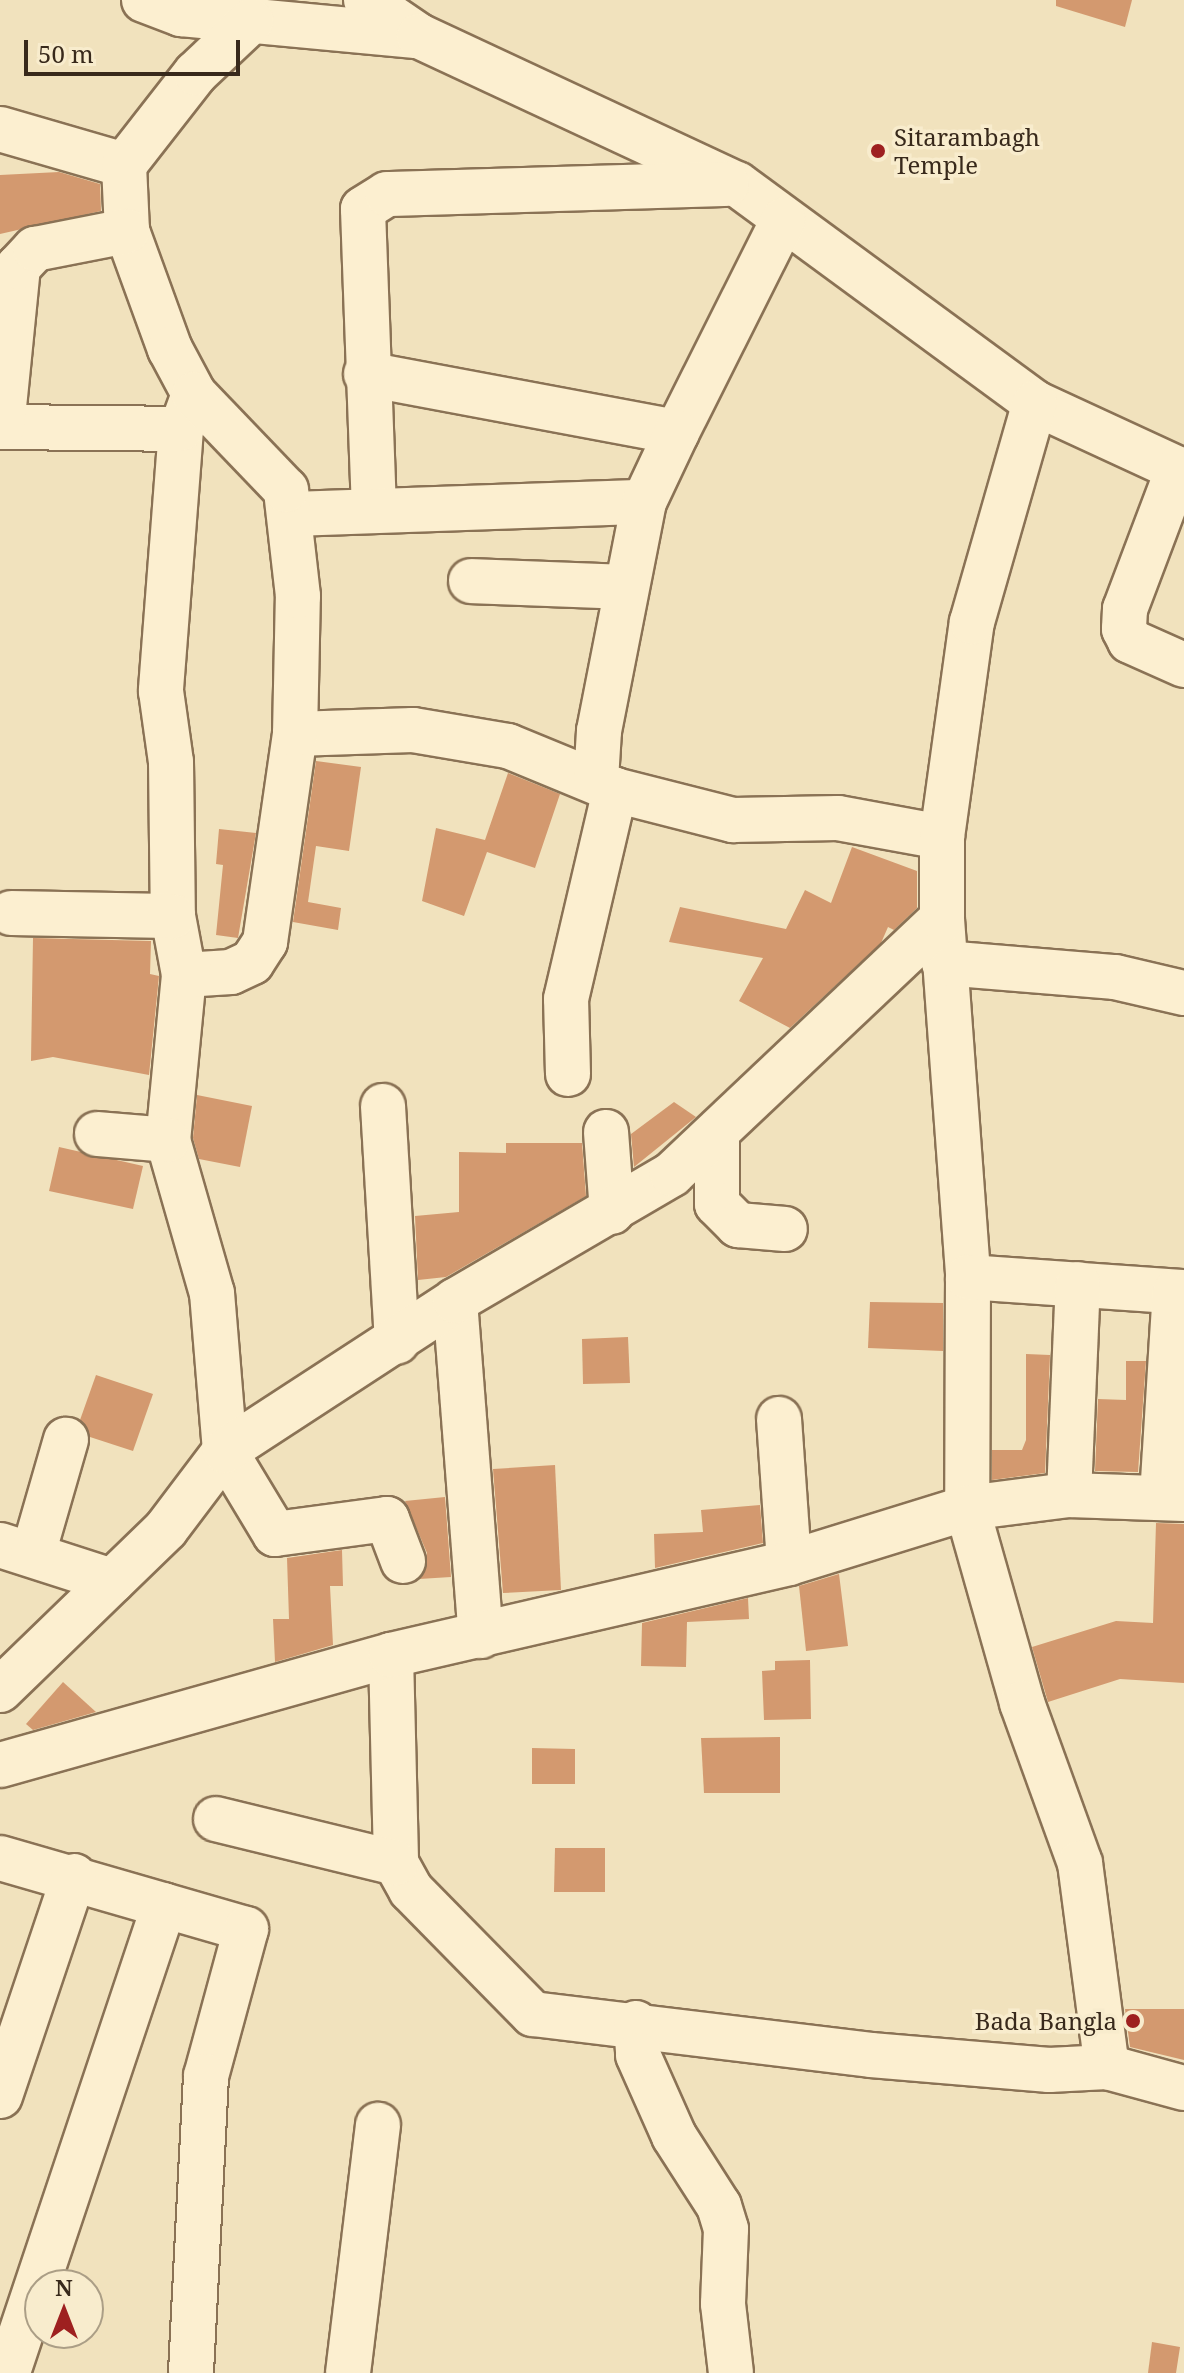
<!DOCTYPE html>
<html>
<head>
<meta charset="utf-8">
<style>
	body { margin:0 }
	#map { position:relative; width:1184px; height:2373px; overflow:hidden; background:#f1e2bd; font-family:"Noto Serif",serif }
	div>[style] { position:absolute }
	.building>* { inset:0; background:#d3996f }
	.roads { filter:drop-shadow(2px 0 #8a7255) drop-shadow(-2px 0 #8a7255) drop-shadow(0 2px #8a7255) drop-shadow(0 -2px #8a7255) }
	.minor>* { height:44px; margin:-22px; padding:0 22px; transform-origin:22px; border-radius:22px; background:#fcefd0 }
	.dots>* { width:22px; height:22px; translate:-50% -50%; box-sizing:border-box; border:4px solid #f8eccd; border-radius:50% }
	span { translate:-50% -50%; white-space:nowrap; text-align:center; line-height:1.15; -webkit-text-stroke:7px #f8eccd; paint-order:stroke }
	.poi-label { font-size:24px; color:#38291b }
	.left { translate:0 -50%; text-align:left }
	.right { translate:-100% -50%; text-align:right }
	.north { position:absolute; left:24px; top:2269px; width:80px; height:80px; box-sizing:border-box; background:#f8eccd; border:2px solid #ab9e86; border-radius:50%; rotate:0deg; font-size:22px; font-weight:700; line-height:32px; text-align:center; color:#38291b }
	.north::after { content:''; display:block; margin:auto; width:28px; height:36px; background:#9e2020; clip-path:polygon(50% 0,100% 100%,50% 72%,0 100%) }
	.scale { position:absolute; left:24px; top:40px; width:216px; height:36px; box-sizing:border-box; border:4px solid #38291b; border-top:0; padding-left:10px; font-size:24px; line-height:28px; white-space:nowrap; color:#38291b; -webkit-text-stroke:6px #f8eccd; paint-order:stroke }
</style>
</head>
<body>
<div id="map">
	<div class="building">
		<div style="clip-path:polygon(1056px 0,1132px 0,1125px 27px,1056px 6px)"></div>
		<div style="clip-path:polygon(59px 172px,100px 184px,101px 211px,0 234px,0 175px)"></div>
		<div style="clip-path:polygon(316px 761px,361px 767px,349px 851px,316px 846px,308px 902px,341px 908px,338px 930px,293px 922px)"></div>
		<div style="clip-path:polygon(508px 773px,560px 794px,535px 868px,487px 852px,464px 916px,422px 901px,436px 828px,485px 840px)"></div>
		<div style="clip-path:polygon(219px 829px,256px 833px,238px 938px,216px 935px,223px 865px,216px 864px)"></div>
		<div style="clip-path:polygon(852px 847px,917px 871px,917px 908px,894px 930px,888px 927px,881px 943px,790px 1028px,739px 1001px,763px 958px,669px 942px,680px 907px,786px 929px,805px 890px,831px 903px)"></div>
		<div style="clip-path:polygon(33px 938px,151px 941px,150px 974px,159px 976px,149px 1075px,53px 1057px,31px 1061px)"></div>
		<div style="clip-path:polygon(197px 1095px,252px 1106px,240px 1167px,199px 1159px,193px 1138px)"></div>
		<div style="clip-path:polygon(674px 1102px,696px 1117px,634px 1167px,631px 1134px)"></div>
		<div style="clip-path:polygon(506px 1143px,582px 1143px,586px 1196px,446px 1277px,418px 1280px,415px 1216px,459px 1212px,459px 1152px,506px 1153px)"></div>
		<div style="clip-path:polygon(59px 1147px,143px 1166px,133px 1209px,49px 1191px)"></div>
		<div style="clip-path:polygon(870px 1302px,943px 1303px,943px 1351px,868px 1348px)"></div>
		<div style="clip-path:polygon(628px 1337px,630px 1383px,583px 1384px,582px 1339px)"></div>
		<div style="clip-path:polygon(1026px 1354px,1050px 1355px,1045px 1473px,992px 1480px,992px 1450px,1022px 1450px,1026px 1440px)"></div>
		<div style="clip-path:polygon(1126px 1361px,1146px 1361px,1138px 1472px,1095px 1471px,1098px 1399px,1126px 1400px)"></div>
		<div style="clip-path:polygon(96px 1375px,153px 1394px,133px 1451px,90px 1437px,80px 1420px)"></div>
		<div style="clip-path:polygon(555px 1465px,561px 1590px,503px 1593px,493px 1469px)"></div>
		<div style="clip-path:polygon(445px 1497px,451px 1577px,419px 1579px,427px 1553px,405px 1501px)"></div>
		<div style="clip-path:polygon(760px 1505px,763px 1543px,655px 1568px,654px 1534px,703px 1532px,701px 1510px)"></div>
		<div style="clip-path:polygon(1156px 1523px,1184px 1524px,1184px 1683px,1120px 1679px,1048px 1702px,1032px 1647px,1116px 1621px,1153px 1623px)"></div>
		<div style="clip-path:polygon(342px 1550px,343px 1586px,330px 1586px,333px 1645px,275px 1662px,273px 1619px,289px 1619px,287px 1558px)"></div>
		<div style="clip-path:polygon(839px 1574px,848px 1646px,806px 1651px,799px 1586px)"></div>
		<div style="clip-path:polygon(748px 1598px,749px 1619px,687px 1622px,686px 1667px,641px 1666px,642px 1623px)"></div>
		<div style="clip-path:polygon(810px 1660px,811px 1719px,764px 1720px,762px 1671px,775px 1670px,775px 1661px)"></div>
		<div style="clip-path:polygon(63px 1682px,96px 1712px,33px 1730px,26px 1724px)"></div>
		<div style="clip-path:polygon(780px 1737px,780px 1793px,704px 1793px,701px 1738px)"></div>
		<div style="clip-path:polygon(532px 1748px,575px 1749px,575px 1784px,532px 1784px)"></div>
		<div style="clip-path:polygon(555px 1848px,605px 1848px,605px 1892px,554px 1892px)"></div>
		<div style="clip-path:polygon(1125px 2009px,1184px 2009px,1184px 2060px,1130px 2047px)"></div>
		<div style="clip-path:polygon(1152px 2342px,1180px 2347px,1176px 2373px,1148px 2373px)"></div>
	</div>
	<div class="roads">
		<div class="minor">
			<div style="left:144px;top:0;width:40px;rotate:21deg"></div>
			<div style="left:181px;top:14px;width:233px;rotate:5.4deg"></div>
			<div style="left:366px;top:0;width:64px;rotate:34.2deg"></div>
			<div style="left:419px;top:36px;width:351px;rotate:25deg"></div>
			<div style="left:737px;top:184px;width:370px;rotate:36.3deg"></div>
			<div style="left:1035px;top:403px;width:164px;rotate:24.8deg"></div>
			<div style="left:0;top:129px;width:129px;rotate:16.2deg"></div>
			<div style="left:124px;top:165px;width:117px;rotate:-52deg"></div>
			<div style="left:196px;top:73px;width:76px;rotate:-43.4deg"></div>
			<div style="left:124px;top:165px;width:66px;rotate:87.4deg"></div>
			<div style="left:127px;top:231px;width:126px;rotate:70deg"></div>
			<div style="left:170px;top:349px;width:51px;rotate:61.9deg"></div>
			<div style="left:194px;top:394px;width:37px;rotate:110deg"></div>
			<div style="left:181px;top:429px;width:263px;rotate:94.4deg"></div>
			<div style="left:161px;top:691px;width:72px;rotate:82deg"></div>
			<div style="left:171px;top:762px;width:154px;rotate:89.3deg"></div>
			<div style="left:173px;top:916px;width:60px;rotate:79.4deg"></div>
			<div style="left:184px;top:975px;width:166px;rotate:95.5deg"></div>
			<div style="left:168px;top:1140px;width:159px;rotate:74deg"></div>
			<div style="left:212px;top:1293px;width:159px;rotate:85.3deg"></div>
			<div style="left:225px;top:1451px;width:97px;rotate:58.9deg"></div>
			<div style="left:275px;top:1534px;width:113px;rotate:-7.6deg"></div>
			<div style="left:387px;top:1519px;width:45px;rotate:69.1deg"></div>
			<div style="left:366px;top:374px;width:316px;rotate:10.6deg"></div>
			<div style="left:677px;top:432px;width:237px;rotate:-63.4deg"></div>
			<div style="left:0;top:427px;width:181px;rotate:0.6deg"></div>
			<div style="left:2px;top:427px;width:161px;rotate:-84.3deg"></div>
			<div style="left:18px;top:267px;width:25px;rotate:-47deg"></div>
			<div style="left:35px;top:249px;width:94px;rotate:-11.1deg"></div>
			<div style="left:1178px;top:469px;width:150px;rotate:110.7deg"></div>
			<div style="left:1125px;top:609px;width:20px;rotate:93deg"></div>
			<div style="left:1124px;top:629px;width:13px;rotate:63deg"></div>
			<div style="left:1130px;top:641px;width:59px;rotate:24deg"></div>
			<div style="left:374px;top:510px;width:301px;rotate:-92.1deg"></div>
			<div style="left:363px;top:209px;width:28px;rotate:-32deg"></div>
			<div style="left:387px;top:194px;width:340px;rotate:-1.7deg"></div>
			<div style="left:293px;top:514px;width:351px;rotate:-2deg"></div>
			<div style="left:471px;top:581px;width:154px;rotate:2.2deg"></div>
			<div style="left:295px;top:734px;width:118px;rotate:-1.9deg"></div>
			<div style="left:413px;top:730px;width:96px;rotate:9.6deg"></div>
			<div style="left:508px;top:746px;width:116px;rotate:22.4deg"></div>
			<div style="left:615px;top:790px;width:122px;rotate:14.3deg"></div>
			<div style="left:733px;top:820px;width:105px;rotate:-1.1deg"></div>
			<div style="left:838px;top:818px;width:106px;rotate:10.4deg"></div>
			<div style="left:596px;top:780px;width:49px;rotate:-86.5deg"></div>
			<div style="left:599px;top:731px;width:233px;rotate:-78.9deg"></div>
			<div style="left:644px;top:502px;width:77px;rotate:-64.8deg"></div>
			<div style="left:11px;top:913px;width:162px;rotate:1.1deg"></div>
			<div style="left:942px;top:919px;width:359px;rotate:85.8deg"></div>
			<div style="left:968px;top:1277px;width:231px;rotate:90.2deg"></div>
			<div style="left:967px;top:1508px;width:203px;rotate:74.2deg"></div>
			<div style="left:1022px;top:1703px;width:170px;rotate:70.1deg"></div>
			<div style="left:1080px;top:1863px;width:206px;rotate:82.5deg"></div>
			<div style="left:944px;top:963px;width:172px;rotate:4.7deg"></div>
			<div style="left:1115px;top:977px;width:71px;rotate:13.1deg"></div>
			<div style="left:184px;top:975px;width:47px;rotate:-3.7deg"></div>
			<div style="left:231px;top:972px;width:23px;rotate:-25deg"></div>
			<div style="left:252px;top:962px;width:24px;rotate:-57deg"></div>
			<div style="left:265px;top:942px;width:210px;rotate:-81.8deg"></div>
			<div style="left:295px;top:734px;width:138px;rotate:-88.8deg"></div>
			<div style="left:298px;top:596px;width:107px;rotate:-96.5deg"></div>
			<div style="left:286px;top:490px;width:133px;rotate:-133.8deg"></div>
			<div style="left:568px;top:1074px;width:75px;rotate:-91.5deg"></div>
			<div style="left:566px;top:999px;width:215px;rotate:-76.8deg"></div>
			<div style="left:383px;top:1106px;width:236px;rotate:86.6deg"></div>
			<div style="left:606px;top:1132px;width:80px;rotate:85.7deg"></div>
			<div style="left:97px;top:1134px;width:71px;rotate:4.8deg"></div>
			<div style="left:717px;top:1135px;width:69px;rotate:90deg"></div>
			<div style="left:717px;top:1204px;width:30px;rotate:45deg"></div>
			<div style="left:738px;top:1225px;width:47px;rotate:4.9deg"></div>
			<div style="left:968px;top:1277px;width:217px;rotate:4deg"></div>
			<div style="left:455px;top:1301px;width:336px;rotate:85.6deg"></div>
			<div style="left:779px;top:1419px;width:144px;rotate:86deg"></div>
			<div style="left:1069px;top:1495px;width:211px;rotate:-87.6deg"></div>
			<div style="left:1162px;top:1497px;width:205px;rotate:-86.4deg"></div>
			<div style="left:0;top:1545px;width:118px;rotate:17.8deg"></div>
			<div style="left:33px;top:1554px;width:119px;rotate:-73.9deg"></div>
			<div style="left:391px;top:1655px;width:208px;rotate:88.6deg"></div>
			<div style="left:396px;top:1863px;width:31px;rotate:61deg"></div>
			<div style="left:411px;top:1890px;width:174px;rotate:45.5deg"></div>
			<div style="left:533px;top:2014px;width:340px;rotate:6.9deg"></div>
			<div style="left:871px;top:2055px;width:179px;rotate:4.8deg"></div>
			<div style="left:1049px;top:2070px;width:58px;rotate:-3deg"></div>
			<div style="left:1107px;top:2067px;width:80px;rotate:15.3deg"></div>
			<div style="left:0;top:1690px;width:231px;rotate:-44.1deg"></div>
			<div style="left:166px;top:1529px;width:98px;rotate:-52.9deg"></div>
			<div style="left:225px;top:1451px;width:275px;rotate:-33.1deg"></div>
			<div style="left:455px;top:1301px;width:251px;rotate:-30.3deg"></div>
			<div style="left:672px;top:1174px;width:371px;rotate:-43.4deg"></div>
			<div style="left:942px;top:919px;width:82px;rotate:-90deg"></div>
			<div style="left:942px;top:837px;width:217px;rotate:-82.1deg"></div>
			<div style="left:972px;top:622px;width:228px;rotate:-74deg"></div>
			<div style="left:0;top:1765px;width:406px;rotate:-15.7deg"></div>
			<div style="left:391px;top:1655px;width:408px;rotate:-13deg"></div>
			<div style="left:789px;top:1563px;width:186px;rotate:-17.2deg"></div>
			<div style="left:967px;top:1508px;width:103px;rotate:-7.3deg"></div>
			<div style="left:1069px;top:1495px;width:115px;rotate:2deg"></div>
			<div style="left:216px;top:1819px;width:185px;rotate:13.7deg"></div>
			<div style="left:0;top:1858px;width:256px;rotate:16.1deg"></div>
			<div style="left:246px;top:1929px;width:152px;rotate:105.2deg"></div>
			<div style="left:206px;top:2076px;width:297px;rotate:92.9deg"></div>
			<div style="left:636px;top:2023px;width:32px;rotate:86deg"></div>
			<div style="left:638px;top:2055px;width:89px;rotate:66deg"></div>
			<div style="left:674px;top:2136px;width:83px;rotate:57.3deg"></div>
			<div style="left:719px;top:2206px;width:24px;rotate:73deg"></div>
			<div style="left:726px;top:2229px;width:75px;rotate:92.3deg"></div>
			<div style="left:723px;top:2304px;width:69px;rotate:83.4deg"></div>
			<div style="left:0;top:2096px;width:232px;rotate:-71.4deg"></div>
			<div style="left:9px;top:2369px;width:489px;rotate:-71.5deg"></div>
			<div style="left:348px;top:2373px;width:250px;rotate:-83.1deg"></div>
		</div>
	</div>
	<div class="dots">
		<div style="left:878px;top:151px;background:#9e2020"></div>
		<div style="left:1133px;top:2021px;background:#9e2020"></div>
	</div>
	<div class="poi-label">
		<span class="left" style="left:894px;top:151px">Sitarambagh<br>Temple</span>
		<span class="right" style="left:1117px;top:2021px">Bada Bangla</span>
	</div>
	<div class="north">N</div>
	<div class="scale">50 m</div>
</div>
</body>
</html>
